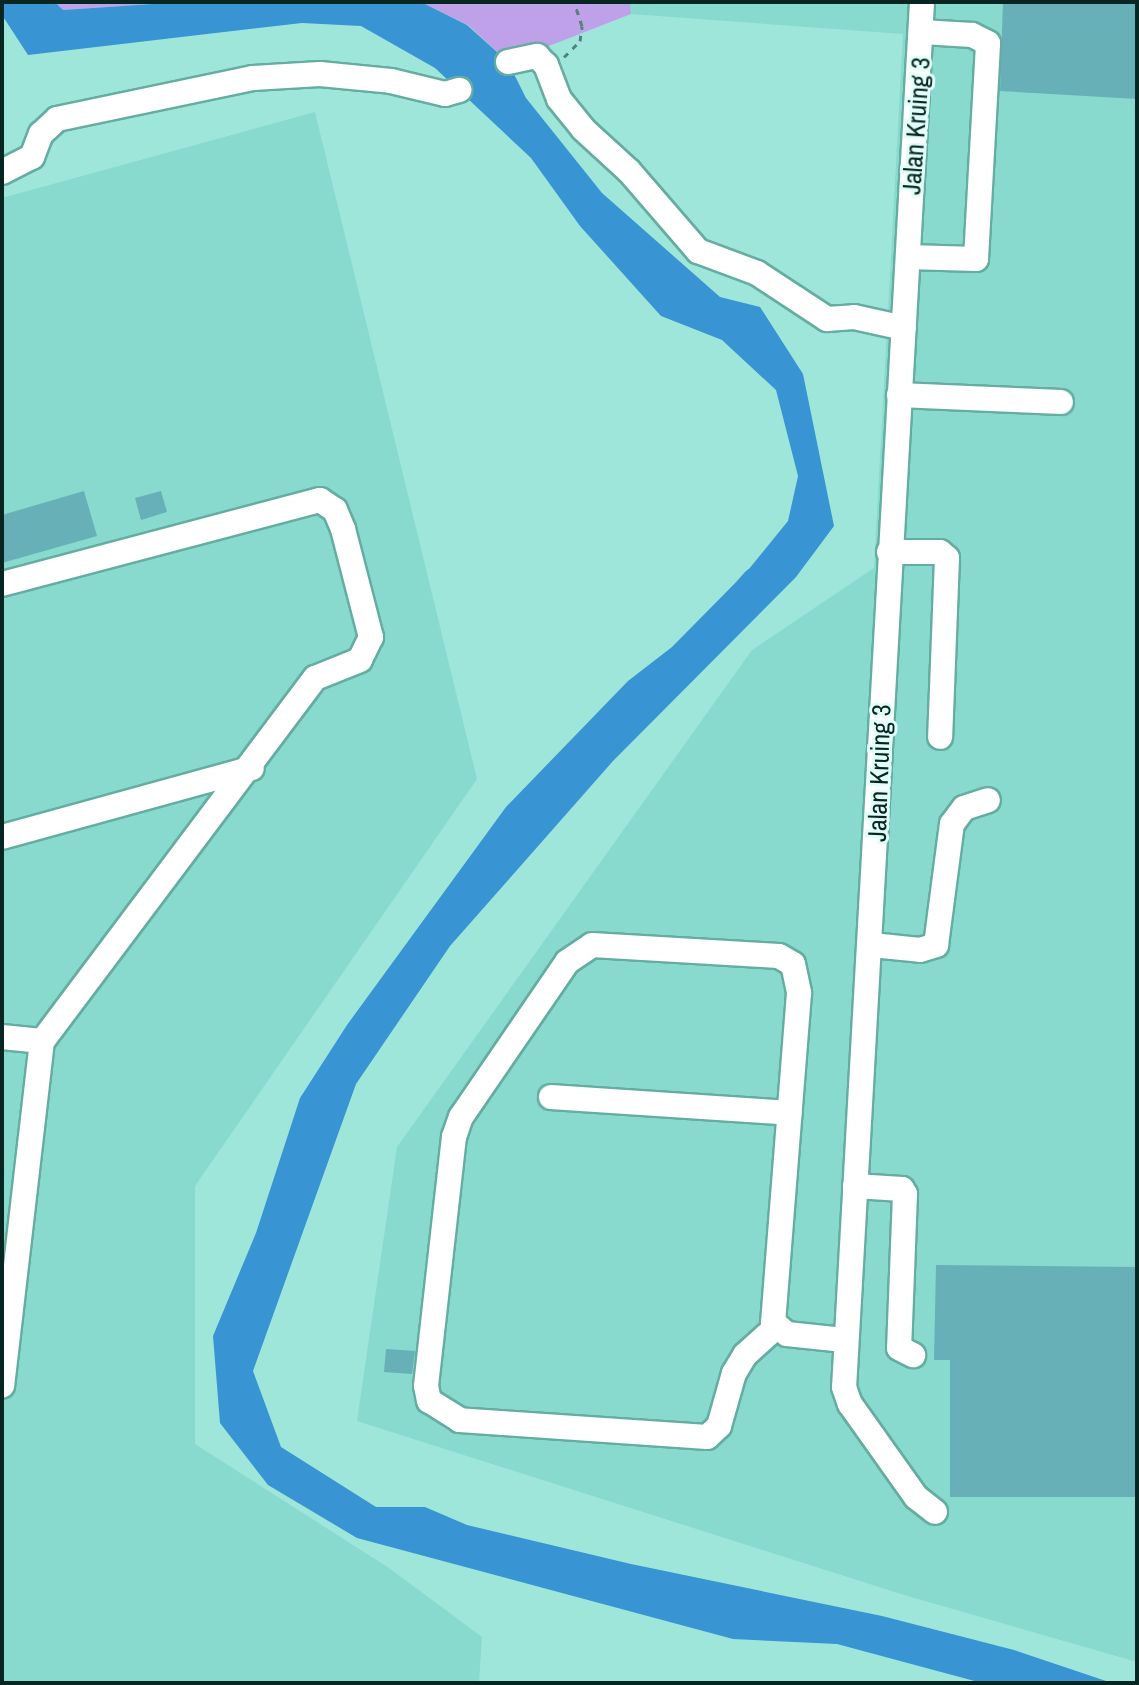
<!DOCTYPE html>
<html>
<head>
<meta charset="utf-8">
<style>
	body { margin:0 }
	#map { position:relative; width:1139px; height:1685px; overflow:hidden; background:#9ee6da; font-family:"Archivo Narrow",sans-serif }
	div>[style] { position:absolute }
	.built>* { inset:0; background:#88dace }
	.green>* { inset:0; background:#bea1e9 }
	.water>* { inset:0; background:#3894d3 }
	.river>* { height:30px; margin:-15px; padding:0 15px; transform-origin:15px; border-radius:15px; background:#3894d3 }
	.building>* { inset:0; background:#67b0b7 }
	.path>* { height:3px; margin-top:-1.5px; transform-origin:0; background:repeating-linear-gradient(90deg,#50837b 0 6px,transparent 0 12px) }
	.roads { filter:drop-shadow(2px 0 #65aca1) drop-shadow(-2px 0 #65aca1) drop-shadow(0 2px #65aca1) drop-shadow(0 -2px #65aca1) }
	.minor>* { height:24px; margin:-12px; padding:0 12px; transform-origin:12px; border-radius:12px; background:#fff }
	span { translate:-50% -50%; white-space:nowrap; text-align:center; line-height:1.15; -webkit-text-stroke:6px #e2fef8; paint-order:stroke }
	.street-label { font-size:26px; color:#072622 }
	.frame { position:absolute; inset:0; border:4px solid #072622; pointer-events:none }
</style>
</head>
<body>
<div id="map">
	<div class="built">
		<div style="clip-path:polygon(630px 2px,1137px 2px,1137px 1662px,904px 1595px,357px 1421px,397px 1147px,752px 650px,874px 568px,903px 34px,631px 14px)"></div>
		<div style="clip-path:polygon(315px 112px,477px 779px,195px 1186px,195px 1444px,389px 1568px,482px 1637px,479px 1683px,2px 1683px,2px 198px)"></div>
	</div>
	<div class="green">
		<div style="clip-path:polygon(55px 2px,182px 2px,63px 10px)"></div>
		<div style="clip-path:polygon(421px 2px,630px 2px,631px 14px,508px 62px,468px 25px)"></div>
	</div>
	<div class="water">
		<div style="clip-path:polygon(2px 2px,55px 2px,63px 10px,182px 2px,421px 2px,467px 25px,508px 62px,526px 98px,602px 193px,720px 297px,760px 307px,803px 374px,834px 526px,796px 577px,613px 761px,450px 946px,356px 1084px,253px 1371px,281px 1447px,376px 1507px,425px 1507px,467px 1525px,631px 1564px,882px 1616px,1014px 1650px,1112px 1683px,982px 1683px,837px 1644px,733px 1639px,357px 1538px,268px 1485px,220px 1423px,213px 1336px,256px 1233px,300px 1098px,347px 1025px,506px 807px,628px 681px,672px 647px,749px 569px,788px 521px,798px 476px,776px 390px,722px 340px,661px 316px,580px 226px,531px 158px,435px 68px,361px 26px,302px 23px,28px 55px,2px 15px)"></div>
	</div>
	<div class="river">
		<div style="left:545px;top:790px;width:256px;rotate:-43.7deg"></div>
		<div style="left:730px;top:613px;width:40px;rotate:-50deg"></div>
		<div style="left:1006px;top:1665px;width:58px;rotate:18.1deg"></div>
	</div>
	<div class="building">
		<div style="clip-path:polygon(1003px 2px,1137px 2px,1137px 99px,1000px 91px)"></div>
		<div style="clip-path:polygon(84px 491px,97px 536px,2px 563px,2px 515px)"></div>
		<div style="clip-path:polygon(161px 491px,167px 512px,141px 520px,135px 498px)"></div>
		<div style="clip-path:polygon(936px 1265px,1137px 1267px,1137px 1497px,950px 1497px,950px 1360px,934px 1360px)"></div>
		<div style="clip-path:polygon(386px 1349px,415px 1351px,412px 1374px,384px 1372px)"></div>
	</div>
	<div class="path">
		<div style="left:564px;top:57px;width:23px;rotate:-45deg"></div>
		<div style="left:580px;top:41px;width:15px;rotate:-82deg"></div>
		<div style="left:582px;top:26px;width:25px;rotate:-108deg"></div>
	</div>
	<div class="roads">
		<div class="minor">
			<div style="left:922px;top:2px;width:1387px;rotate:93.22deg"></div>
			<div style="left:844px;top:1387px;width:18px;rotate:71deg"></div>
			<div style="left:850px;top:1404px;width:114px;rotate:54.6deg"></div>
			<div style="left:916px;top:1497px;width:24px;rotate:38deg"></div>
			<div style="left:508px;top:62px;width:30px;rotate:-12deg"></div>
			<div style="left:537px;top:56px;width:13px;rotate:45deg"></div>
			<div style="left:546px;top:65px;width:36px;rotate:69deg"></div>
			<div style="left:559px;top:99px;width:38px;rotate:51deg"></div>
			<div style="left:583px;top:129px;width:62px;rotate:42.4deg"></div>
			<div style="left:629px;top:171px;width:106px;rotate:49.2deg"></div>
			<div style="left:698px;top:251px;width:63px;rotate:20.4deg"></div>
			<div style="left:757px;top:273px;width:84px;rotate:33.3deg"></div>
			<div style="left:827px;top:319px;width:27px;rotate:-4deg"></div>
			<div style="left:854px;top:317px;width:51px;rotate:12.4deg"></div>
			<div style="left:2px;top:172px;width:34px;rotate:-27deg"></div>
			<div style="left:32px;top:157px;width:25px;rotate:-69deg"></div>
			<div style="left:41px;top:134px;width:22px;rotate:-43deg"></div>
			<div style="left:57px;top:119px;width:200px;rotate:-11.8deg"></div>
			<div style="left:253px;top:78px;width:67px;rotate:-3.4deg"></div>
			<div style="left:320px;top:74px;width:71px;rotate:5.6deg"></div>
			<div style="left:391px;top:81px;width:56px;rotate:13.5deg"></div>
			<div style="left:445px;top:94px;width:15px;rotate:-16deg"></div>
			<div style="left:908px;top:257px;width:68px;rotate:1.7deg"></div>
			<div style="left:976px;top:259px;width:216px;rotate:-86.8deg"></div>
			<div style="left:988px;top:43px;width:18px;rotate:-153deg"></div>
			<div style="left:972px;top:35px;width:50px;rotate:-176.6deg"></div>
			<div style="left:899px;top:395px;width:162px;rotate:2.5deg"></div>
			<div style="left:889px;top:552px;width:51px"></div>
			<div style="left:940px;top:552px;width:9px;rotate:41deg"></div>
			<div style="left:947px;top:558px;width:179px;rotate:92.2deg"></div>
			<div style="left:2px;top:584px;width:329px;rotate:-14.8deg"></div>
			<div style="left:320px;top:500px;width:18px;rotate:34deg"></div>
			<div style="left:335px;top:510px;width:21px;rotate:67deg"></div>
			<div style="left:343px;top:529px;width:112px;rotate:75.5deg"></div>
			<div style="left:371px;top:637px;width:25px;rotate:116deg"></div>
			<div style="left:360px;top:660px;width:48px;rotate:158.2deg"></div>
			<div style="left:315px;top:678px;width:454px;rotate:126.9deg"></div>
			<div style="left:42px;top:1041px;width:347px;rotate:96.6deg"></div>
			<div style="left:2px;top:837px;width:259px;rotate:-15.4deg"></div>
			<div style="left:872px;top:945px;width:48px;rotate:5.9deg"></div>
			<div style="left:920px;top:950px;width:17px;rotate:-17deg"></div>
			<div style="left:936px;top:945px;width:122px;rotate:-82.5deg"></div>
			<div style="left:952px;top:824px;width:20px;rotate:-53deg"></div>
			<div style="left:964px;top:808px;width:25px;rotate:-18deg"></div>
			<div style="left:2px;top:1037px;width:40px;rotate:5.7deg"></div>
			<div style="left:551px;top:1097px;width:239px;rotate:3.8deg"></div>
			<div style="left:855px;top:1186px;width:47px;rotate:3.7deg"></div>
			<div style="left:902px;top:1189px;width:6px;rotate:59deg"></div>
			<div style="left:905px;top:1194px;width:154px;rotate:92.2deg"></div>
			<div style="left:899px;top:1348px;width:16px;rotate:27deg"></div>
			<div style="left:775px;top:1328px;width:40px;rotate:138deg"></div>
			<div style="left:745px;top:1355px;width:21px;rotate:121deg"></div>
			<div style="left:734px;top:1373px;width:55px;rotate:105.8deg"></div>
			<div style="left:719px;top:1426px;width:16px;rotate:137deg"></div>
			<div style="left:707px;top:1437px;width:248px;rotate:-176.1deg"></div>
			<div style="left:460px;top:1420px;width:36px;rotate:-148deg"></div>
			<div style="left:429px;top:1401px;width:15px;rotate:-101deg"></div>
			<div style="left:426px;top:1386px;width:251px;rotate:-83.6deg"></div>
			<div style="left:454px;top:1137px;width:21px;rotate:-71deg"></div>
			<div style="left:461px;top:1117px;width:188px;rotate:-55.6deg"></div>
			<div style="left:567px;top:962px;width:30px;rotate:-34deg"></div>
			<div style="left:592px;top:945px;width:187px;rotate:3.4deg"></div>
			<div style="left:779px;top:956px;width:16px;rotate:30deg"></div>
			<div style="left:793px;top:964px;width:30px;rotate:78deg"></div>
			<div style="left:799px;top:993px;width:330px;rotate:94.5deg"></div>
			<div style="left:773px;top:1322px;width:18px;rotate:41deg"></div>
			<div style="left:787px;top:1334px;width:57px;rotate:6deg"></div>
		</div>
	</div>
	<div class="street-label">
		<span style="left:916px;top:126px;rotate:-86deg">Jalan Kruing 3</span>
		<span style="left:879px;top:773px;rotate:-88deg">Jalan Kruing 3</span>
	</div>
	<div class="frame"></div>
</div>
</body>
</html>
